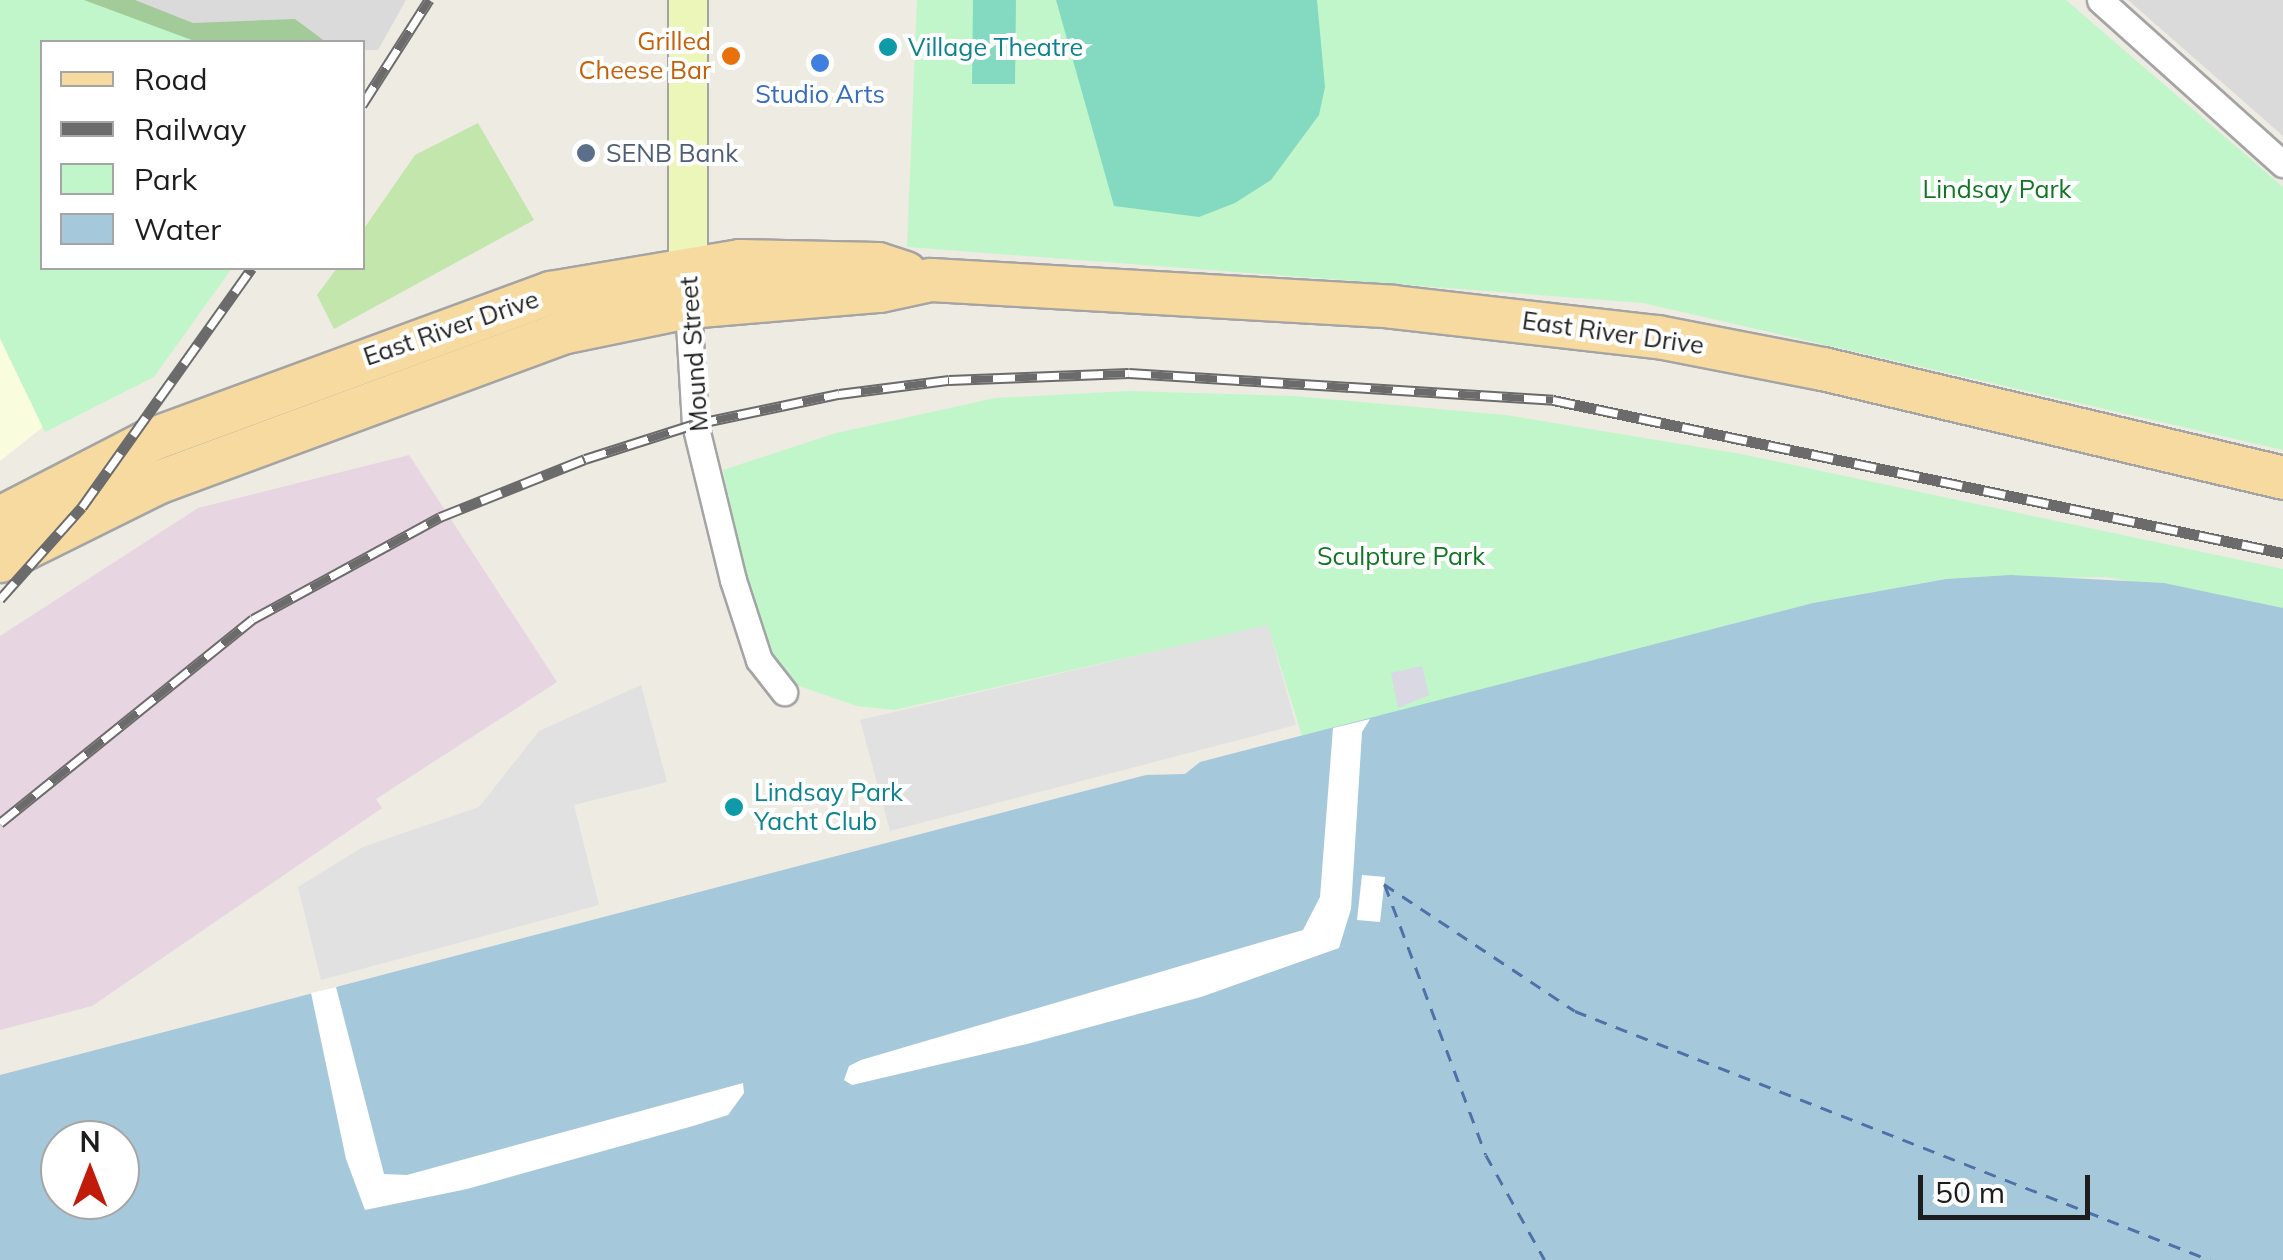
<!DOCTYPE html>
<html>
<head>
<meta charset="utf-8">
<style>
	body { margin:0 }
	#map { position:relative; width:2283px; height:1260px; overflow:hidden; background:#eeebe3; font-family:Mulish,sans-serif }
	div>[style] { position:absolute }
	.residential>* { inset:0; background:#dbdada }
	.industrial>* { inset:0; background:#e7d5e2 }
	.education>* { inset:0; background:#fafddd }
	.grass>* { inset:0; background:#c2e6ab }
	.forest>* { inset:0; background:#a3cb9a }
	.park>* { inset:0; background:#c1f6cb }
	.pitch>* { inset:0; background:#84dac1 }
	.parking>* { inset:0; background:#e1e1e1 }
	.plaza>* { inset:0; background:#d9d8e3 }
	.water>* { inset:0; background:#a5c9da }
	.pier>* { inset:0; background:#fff }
	.ferry>* { height:2.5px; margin-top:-1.25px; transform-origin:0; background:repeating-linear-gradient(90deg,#4e72a8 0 12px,transparent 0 22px) }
	.roads { filter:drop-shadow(2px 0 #a4a4a4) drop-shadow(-2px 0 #a4a4a4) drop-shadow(0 2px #a4a4a4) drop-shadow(0 -2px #a4a4a4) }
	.street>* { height:25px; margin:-12.5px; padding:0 12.5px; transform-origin:12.5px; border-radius:12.5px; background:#fff }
	.secondary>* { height:38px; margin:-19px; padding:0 19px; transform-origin:19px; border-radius:19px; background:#edf6b9 }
	.primary>* { height:42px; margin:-21px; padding:0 21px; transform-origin:21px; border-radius:21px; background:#f7da9f }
	.rail>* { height:11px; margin-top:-5.5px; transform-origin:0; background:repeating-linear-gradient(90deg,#fff 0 22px,#6b6b6b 0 44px); box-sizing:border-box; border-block:2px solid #6b6b6b }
	.dots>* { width:28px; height:28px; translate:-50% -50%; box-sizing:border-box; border:5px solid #fff; border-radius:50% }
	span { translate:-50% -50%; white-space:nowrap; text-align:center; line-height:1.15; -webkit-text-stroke:8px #fff; paint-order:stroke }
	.food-label { font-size:25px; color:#c56008 }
	.right { translate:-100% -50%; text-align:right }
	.culture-label { font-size:25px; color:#0d838f }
	.left { translate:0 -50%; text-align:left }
	.shop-label { font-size:25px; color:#366cbe }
	.service-label { font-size:25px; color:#4e5e75 }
	.park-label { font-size:25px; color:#107623 }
	.street-label { font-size:25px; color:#1d1d1d }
	.legend { position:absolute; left:40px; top:40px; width:325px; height:230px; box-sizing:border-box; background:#fff; border:2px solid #a5a5a5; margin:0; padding:12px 18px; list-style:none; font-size:30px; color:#1d1d1d }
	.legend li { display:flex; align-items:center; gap:20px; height:50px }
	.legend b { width:50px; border:2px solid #a5a5a5 }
	.north { position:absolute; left:40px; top:1120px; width:100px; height:100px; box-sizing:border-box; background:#fff; border:2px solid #a5a5a5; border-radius:50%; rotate:0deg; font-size:28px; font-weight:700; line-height:40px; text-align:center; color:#1d1d1d }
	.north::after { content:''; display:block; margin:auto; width:35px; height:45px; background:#c11c09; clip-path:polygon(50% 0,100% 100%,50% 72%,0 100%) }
	.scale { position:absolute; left:1918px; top:1175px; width:172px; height:45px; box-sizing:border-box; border:5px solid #1d1d1d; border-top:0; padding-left:12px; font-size:30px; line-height:35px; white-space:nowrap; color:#1d1d1d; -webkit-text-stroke:8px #fff; paint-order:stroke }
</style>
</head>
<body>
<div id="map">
	<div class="residential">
		<div style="clip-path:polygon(84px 0,406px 0,378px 50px,363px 50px,362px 42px,197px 42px)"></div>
		<div style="clip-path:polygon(2128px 0,2283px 0,2283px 136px)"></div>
	</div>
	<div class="industrial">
		<div style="clip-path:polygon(409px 455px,557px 682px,376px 799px,382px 808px,92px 1006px,0 1030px,0 636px,198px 508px)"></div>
	</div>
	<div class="education">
		<div style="clip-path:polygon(0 339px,43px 427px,0 461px)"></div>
	</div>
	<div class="grass">
		<div style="clip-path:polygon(478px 123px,534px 220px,334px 329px,317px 295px,337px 268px,362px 268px,363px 230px,415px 155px)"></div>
	</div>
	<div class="forest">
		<div style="clip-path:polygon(12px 0,135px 0,193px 23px,295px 19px,326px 42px,42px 42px,42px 268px,28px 274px,0 19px)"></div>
	</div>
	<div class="park">
		<div style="clip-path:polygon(0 0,84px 0,197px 42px,42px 42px,42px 268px,232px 268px,154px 377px,45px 432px,0 338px)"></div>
		<div style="clip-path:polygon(917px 0,2066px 0,2283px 187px,2283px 450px,1643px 303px,907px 247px)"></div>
		<div style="clip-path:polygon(1129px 391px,1294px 396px,1506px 415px,1741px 454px,2283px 569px,2283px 608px,2106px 577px,1946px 579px,1813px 603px,1302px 736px,1268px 626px,894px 710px,857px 706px,796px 685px,778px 667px,742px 563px,723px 470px,836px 433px,995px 398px)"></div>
	</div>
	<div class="pitch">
		<div style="clip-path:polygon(973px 0,1016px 0,1015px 84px,972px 84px)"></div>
		<div style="clip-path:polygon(1056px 0,1317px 0,1325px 87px,1319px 115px,1271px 180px,1235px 203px,1199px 217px,1114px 206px)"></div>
	</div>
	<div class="parking">
		<div style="clip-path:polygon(1268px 625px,1296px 725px,890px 831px,860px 720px)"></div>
		<div style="clip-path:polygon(641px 685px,667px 782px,574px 805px,599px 905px,321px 980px,298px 887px,363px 847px,479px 807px,539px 731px)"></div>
	</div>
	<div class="plaza">
		<div style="clip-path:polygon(1422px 666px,1429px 695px,1398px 708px,1391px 673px)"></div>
	</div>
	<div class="water">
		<div style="clip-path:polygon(evenodd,2011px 575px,2164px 583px,2283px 608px,2283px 1260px,0 1260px,0 1075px,1146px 775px,1185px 774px,1200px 762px,1813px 603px,1946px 579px,2011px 575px,60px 1140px,120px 1140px,120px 1200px,60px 1200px,60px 1140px)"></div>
	</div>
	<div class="pier">
		<div style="clip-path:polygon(1370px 719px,1362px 732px,1351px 909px,1339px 948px,1201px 997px,1027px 1044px,852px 1085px,844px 1080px,849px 1066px,861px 1060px,1303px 930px,1320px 897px,1333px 728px)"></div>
		<div style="clip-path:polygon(1362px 875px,1385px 877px,1380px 922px,1357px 920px)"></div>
		<div style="clip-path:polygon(336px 987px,384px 1174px,407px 1175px,743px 1083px,744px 1093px,728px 1115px,693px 1126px,467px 1189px,365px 1210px,346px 1159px,311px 993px)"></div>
	</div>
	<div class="ferry">
		<div style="left:1384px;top:884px;width:229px;rotate:33.6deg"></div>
		<div style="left:1575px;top:1011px;width:682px;rotate:21.41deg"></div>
		<div style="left:1385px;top:885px;width:288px;rotate:69.5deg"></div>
		<div style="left:1486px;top:1155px;width:120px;rotate:60.7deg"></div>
	</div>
	<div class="roads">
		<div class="street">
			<div style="left:2100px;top:0;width:246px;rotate:41.9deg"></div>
			<div style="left:688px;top:307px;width:117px;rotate:86.6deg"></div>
			<div style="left:695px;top:424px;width:161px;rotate:76.3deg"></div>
			<div style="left:733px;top:580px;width:84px;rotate:72deg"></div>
			<div style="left:759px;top:660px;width:41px;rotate:52deg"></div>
		</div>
		<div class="secondary">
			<div style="left:688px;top:0;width:300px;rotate:90deg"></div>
		</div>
		<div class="primary">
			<div style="left:0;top:518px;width:170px;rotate:-27.3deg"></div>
			<div style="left:151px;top:440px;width:426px;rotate:-20.2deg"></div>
			<div style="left:551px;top:293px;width:192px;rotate:-9.6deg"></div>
			<div style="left:740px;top:261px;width:138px;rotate:1.2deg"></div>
			<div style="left:878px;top:264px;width:29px;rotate:18deg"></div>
			<div style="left:0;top:561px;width:175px;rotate:-26.4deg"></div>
			<div style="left:157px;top:483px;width:432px;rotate:-20.3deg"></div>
			<div style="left:562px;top:333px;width:129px;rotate:-11.7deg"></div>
			<div style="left:688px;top:307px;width:193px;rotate:-4.8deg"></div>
			<div style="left:880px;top:291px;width:52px;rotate:-12.2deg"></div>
			<div style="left:931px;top:280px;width:463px;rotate:3.3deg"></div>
			<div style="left:1393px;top:307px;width:267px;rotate:6.5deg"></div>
			<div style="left:1658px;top:337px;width:168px;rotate:11deg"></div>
			<div style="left:1823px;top:369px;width:473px;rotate:13.3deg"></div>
		</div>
	</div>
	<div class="rail">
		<div style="left:362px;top:105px;width:125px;rotate:-57.5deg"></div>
		<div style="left:0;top:599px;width:123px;rotate:-48.3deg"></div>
		<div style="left:82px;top:507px;width:293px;rotate:-54.6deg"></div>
		<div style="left:0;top:823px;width:325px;rotate:-38.9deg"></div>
		<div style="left:253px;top:619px;width:213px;rotate:-28.6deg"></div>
		<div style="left:440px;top:517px;width:156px;rotate:-21.8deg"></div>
		<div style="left:585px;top:459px;width:115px;rotate:-17.7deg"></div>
		<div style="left:695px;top:424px;width:147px;rotate:-11.8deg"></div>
		<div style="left:839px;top:394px;width:111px;rotate:-7.3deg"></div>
		<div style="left:949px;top:380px;width:180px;rotate:-2.2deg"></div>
		<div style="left:1129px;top:373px;width:425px;rotate:3.6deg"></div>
		<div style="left:1553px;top:400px;width:746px;rotate:11.84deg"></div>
	</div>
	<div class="dots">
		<div style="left:888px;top:47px;background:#0f9aa8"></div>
		<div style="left:731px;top:56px;background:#e8710a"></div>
		<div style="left:820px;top:63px;background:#3f7fe0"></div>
		<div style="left:586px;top:153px;background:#5c6f8a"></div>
		<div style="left:734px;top:807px;background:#0f9aa8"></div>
	</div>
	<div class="food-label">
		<span class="right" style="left:711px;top:56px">Grilled<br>Cheese Bar</span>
	</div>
	<div class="culture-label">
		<span class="left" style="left:908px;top:47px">Village Theatre</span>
		<span class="left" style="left:754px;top:807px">Lindsay Park<br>Yacht Club</span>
	</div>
	<div class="shop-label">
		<span style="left:820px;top:94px">Studio Arts</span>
	</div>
	<div class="service-label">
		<span class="left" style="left:606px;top:153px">SENB Bank</span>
	</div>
	<div class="park-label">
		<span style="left:1997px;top:189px">Lindsay Park</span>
		<span style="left:1401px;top:556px">Sculpture Park</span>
	</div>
	<div class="street-label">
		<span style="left:451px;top:328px;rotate:-19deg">East River Drive</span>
		<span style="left:1613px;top:333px;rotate:8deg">East River Drive</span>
		<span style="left:694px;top:354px;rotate:-94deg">Mound Street</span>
	</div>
	<ul class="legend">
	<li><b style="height:12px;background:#f7da9f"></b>Road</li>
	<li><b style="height:12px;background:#6b6b6b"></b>Railway</li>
	<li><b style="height:28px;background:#c1f6cb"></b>Park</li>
	<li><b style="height:28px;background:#a5c9da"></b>Water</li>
	</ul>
	<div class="north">N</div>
	<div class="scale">50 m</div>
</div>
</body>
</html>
